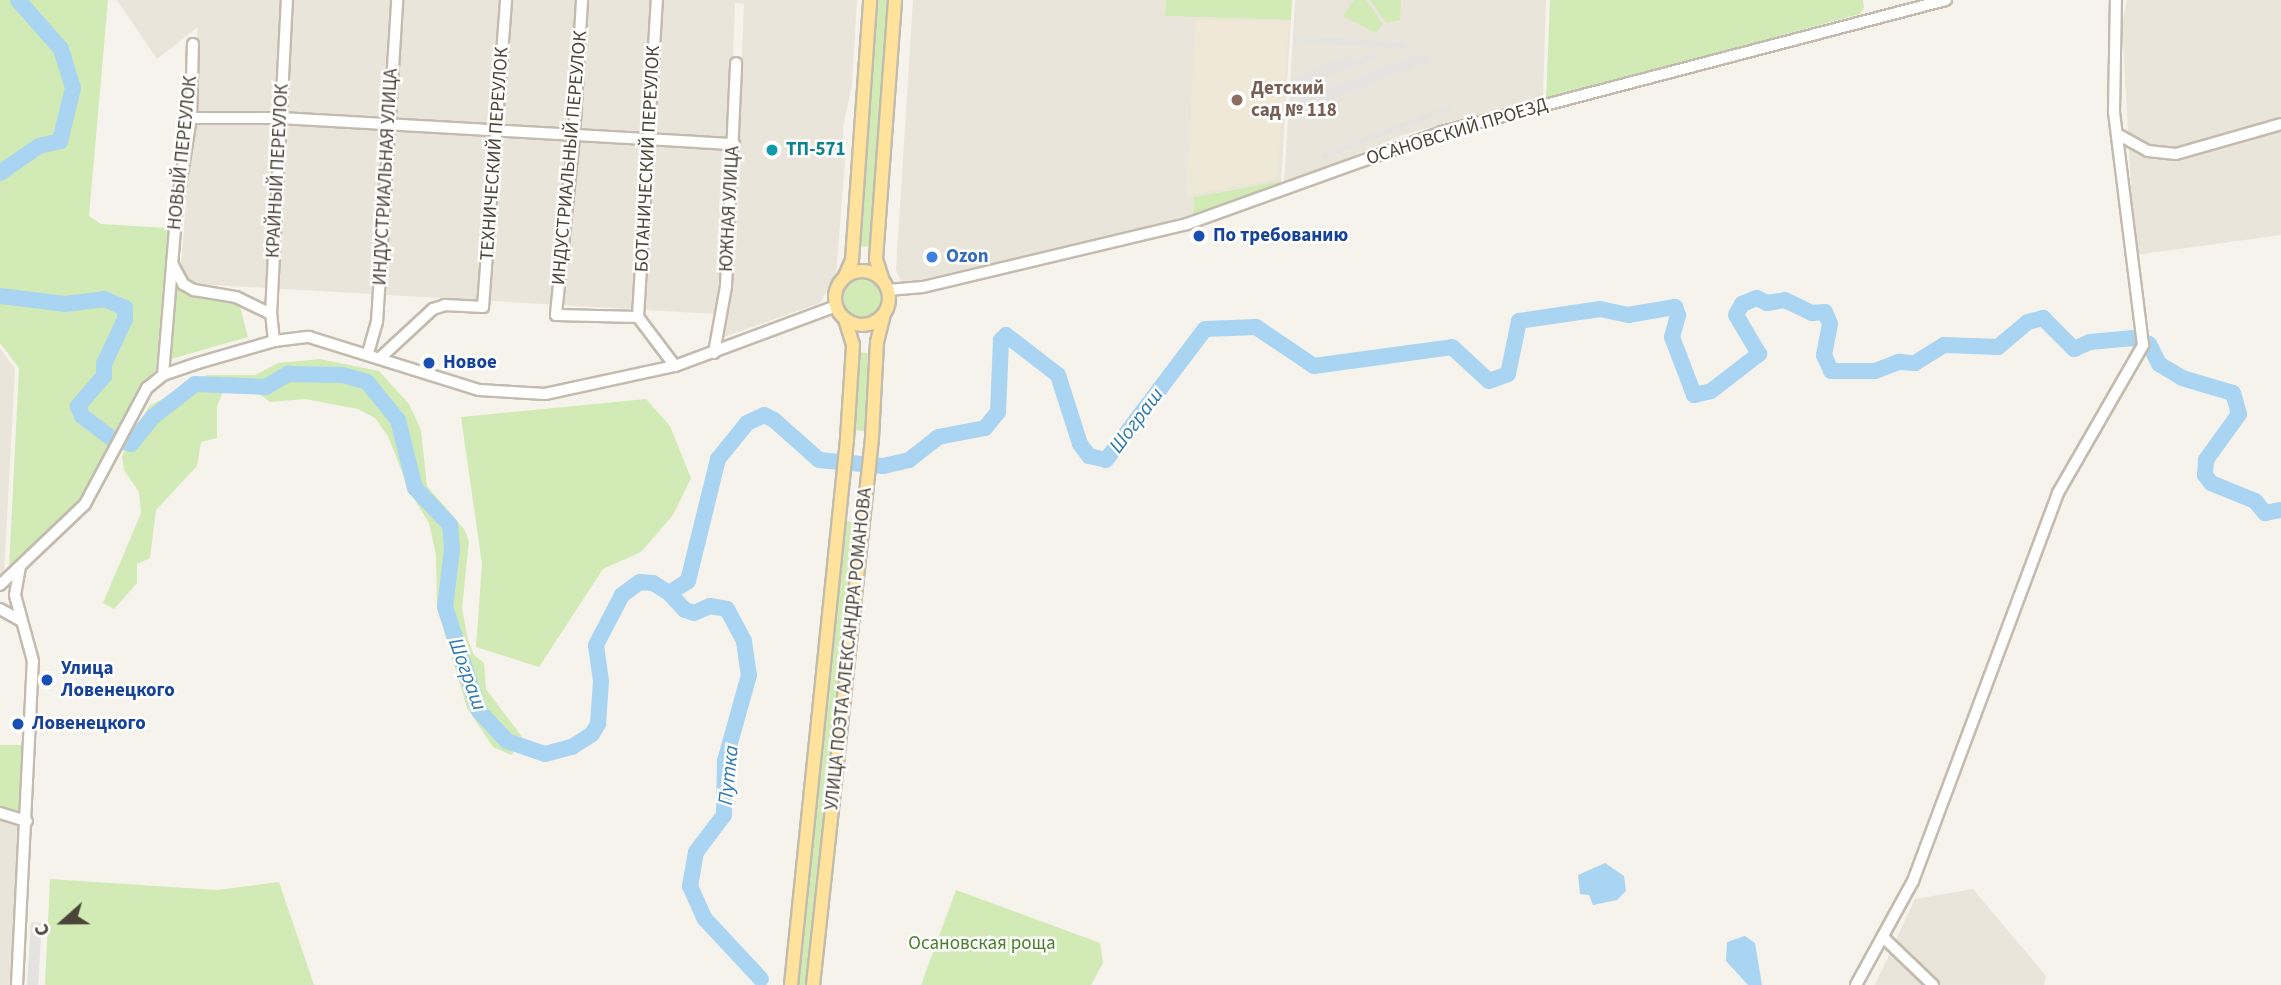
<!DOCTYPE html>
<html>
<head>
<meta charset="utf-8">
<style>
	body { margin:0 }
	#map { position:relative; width:2281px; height:985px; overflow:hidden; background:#f6f3ec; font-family:"Source Sans 3",sans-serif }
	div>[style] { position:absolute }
	.residential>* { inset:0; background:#eae5da }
	.education>* { inset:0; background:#efe8d6 }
	.green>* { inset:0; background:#d2eab5 }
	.round { border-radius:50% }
	.parking>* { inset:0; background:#e5e3e0 }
	.water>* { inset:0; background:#a9d4f2 }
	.river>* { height:16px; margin:-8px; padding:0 8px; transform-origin:8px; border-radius:8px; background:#a9d4f2 }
	.roads { filter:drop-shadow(2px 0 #c2bbae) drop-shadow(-2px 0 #c2bbae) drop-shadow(0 2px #c2bbae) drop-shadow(0 -2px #c2bbae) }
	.minor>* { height:10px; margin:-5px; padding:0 5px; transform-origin:5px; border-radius:5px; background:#fff }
	.major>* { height:12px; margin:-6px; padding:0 6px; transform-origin:6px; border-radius:6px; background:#ffe39c }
	.major>.ring { margin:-6px; padding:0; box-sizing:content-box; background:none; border:12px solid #ffe39c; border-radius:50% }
	.dots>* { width:19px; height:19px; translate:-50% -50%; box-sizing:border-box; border:4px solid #fff; border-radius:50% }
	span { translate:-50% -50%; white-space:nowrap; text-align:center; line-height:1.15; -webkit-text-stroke:5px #fff; paint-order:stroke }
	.education-label { font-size:19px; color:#785e54; font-weight:700 }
	.left { translate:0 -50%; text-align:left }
	.street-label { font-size:19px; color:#4b4439 }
	.culture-label { font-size:19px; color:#0d838f; font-weight:700 }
	.transit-label { font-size:19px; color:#164399; font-weight:700 }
	.shop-label { font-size:19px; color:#366cbe; font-weight:700 }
	.park-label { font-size:19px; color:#4a7f2a }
	.water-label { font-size:21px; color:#2e7ab2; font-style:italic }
	.north { position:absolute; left:28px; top:887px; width:70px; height:70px; -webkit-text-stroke:5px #fff; paint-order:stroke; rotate:249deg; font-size:19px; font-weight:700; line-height:28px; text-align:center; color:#4b4439 }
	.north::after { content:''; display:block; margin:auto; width:24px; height:32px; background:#4b4439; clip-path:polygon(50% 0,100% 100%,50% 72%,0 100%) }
</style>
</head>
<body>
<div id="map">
	<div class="residential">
		<div style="clip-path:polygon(117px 0,857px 0,852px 85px,843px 127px,845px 163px,836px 275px,820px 303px,718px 339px,730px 287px,738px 146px,744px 4px,735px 3px,730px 146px,716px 314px,180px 283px,198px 27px,157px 59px)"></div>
		<div style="clip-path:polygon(913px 0,1166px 0,1165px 16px,1291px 20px,1281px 181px,1194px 197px,1193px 216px,902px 284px,896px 270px)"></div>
		<div style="clip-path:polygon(1295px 0,1546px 0,1543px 97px,1403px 135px,1284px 185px)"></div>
		<div style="clip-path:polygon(2127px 0,2281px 0,2281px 235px,2135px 255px,2122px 25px)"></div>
		<div style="clip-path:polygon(0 348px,15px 369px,4px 573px,0 575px)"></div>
		<div style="clip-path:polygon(0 815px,21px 822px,11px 985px,0 985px)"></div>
		<div style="clip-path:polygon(1973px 889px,2046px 976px,2044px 985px,1875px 985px,1915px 899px)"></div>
	</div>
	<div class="education">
		<div style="clip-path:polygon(1196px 19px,1289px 22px,1277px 179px,1186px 196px)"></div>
	</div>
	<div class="green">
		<div style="clip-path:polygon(0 0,108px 0,89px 216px,101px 224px,168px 228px,156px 370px,142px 383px,92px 484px,62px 520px,9px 569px,19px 368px,0 343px)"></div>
		<div style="clip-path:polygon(874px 0,887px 0,871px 247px,858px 246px)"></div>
		<div style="clip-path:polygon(1166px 0,1292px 0,1291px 20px,1165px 16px)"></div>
		<div style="clip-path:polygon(1354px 0,1366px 0,1383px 24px,1376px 33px,1343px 16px)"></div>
		<div style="clip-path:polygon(1370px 0,1401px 0,1400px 20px,1386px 23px)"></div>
		<div style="clip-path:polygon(1550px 0,1863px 0,1864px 7px,1860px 14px,1546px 99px)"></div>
		<div style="clip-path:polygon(1281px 181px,1281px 187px,1193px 216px,1194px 197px)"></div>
		<div class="round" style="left:842px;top:278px;width:40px;height:40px"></div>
		<div style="clip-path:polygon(175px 288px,233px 302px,240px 307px,248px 337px,171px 359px)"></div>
		<div style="clip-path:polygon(857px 352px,868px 353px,865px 431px,853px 430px)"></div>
		<div style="clip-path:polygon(320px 359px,379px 371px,409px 404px,421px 430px,427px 486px,464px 529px,469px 541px,462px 608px,468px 640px,474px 655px,484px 663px,486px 689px,522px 737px,521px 745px,511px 755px,493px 747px,467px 708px,437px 607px,436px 555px,429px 523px,410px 492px,388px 436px,375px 418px,358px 409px,305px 399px,270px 402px,254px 390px,223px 392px,217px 406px,217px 438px,201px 442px,197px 466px,156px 510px,150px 558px,137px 564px,137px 583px,114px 609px,103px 603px,141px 513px,139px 492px,124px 470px,122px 456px,149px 406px,207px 375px,255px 375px,278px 363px)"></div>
		<div style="clip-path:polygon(646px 399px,670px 426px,691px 478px,673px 515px,641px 552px,603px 569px,539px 667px,476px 647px,482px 564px,461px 417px)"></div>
		<div style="clip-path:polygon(845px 521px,855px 522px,808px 985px,797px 985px)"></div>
		<div style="clip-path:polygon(0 745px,23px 745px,20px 815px,0 809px)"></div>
		<div style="clip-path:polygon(50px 879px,217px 890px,279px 882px,314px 985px,45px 985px)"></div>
		<div style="clip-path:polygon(956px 890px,1100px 943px,1103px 963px,1091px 985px,921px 985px)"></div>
	</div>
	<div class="parking">
		<div style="clip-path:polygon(1294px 36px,1405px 42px,1405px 49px,1293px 43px)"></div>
		<div style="clip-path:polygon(1376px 52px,1379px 58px,1297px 90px,1291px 77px,1351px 54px,1354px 60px)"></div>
		<div style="clip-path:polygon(1415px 54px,1427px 56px,1429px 63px,1296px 114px,1291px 101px)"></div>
		<div style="clip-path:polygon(1449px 105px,1451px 110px,1323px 159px,1321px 154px)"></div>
		<div style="clip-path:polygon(31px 922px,42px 923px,38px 985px,27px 985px)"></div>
	</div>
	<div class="water">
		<div style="clip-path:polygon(1605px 863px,1624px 876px,1626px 891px,1617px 900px,1593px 905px,1589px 895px,1580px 894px,1578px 875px)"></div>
		<div style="clip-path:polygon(1745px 936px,1755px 943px,1762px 985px,1748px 985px,1726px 961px,1727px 942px)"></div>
	</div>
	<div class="river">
		<div style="left:0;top:173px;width:47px;rotate:-34.7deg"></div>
		<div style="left:39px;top:146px;width:22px;rotate:-13deg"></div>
		<div style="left:60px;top:141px;width:55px;rotate:-76.2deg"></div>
		<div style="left:73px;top:88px;width:41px;rotate:-107.1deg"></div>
		<div style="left:61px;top:49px;width:65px;rotate:-131.3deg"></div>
		<div style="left:0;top:296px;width:65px;rotate:7deg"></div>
		<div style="left:65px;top:304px;width:39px;rotate:-7deg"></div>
		<div style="left:104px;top:299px;width:23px;rotate:23deg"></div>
		<div style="left:125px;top:308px;width:11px;rotate:90deg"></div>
		<div style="left:125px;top:319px;width:50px;rotate:115deg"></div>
		<div style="left:104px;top:364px;width:12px;rotate:90deg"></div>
		<div style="left:104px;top:376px;width:40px;rotate:131deg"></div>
		<div style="left:78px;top:406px;width:11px;rotate:68deg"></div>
		<div style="left:82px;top:416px;width:36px;rotate:37deg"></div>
		<div style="left:111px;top:438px;width:21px;rotate:17deg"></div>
		<div style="left:131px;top:444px;width:35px;rotate:-51deg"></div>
		<div style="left:153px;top:417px;width:53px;rotate:-38.2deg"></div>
		<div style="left:195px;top:384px;width:71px;rotate:2.4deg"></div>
		<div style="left:266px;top:387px;width:26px;rotate:-31deg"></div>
		<div style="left:288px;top:374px;width:55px;rotate:1deg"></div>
		<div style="left:343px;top:375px;width:25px;rotate:16deg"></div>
		<div style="left:367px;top:382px;width:49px;rotate:50.8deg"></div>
		<div style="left:398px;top:420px;width:70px;rotate:76deg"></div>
		<div style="left:415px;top:488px;width:51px;rotate:46.6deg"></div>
		<div style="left:450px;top:525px;width:25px;rotate:85deg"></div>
		<div style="left:452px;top:550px;width:57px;rotate:97deg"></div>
		<div style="left:445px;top:607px;width:109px;rotate:71.9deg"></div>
		<div style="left:479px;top:711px;width:41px;rotate:47deg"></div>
		<div style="left:507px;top:741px;width:40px;rotate:18.9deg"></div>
		<div style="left:545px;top:754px;width:28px;rotate:-15deg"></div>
		<div style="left:572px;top:747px;width:24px;rotate:-33deg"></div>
		<div style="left:592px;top:734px;width:12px;rotate:-59deg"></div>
		<div style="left:598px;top:724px;width:43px;rotate:-86deg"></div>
		<div style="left:601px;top:681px;width:36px;rotate:-98deg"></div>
		<div style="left:596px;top:645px;width:56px;rotate:-62.5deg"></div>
		<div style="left:622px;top:595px;width:22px;rotate:-36deg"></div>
		<div style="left:640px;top:582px;width:13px;rotate:4deg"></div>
		<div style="left:653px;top:583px;width:19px;rotate:32deg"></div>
		<div style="left:669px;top:593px;width:22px;rotate:-32deg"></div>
		<div style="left:688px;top:581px;width:126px;rotate:-76.2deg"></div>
		<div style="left:718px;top:459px;width:46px;rotate:-51.1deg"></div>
		<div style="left:747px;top:423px;width:19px;rotate:-25deg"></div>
		<div style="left:764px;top:415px;width:11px;rotate:27deg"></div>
		<div style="left:774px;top:420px;width:60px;rotate:41.6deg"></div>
		<div style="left:819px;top:460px;width:64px;rotate:5.4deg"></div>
		<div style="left:883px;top:466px;width:27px;rotate:-13deg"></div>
		<div style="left:909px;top:460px;width:37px;rotate:-38deg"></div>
		<div style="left:938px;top:437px;width:48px;rotate:-10.8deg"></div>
		<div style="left:985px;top:428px;width:21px;rotate:-51deg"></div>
		<div style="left:998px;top:412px;width:72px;rotate:-87.6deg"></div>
		<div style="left:1001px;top:340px;width:7px;rotate:-45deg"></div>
		<div style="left:1006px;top:335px;width:66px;rotate:37.6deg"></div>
		<div style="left:1058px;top:375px;width:72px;rotate:72.3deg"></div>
		<div style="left:1080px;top:444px;width:15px;rotate:53deg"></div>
		<div style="left:1089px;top:456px;width:17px;rotate:13deg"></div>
		<div style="left:1106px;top:460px;width:164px;rotate:-52.9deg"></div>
		<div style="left:1205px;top:329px;width:51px;rotate:-2.2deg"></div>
		<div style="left:1256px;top:327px;width:70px;rotate:33.9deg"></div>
		<div style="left:1314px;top:366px;width:139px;rotate:-7.8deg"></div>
		<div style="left:1452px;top:347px;width:50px;rotate:42.6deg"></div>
		<div style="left:1489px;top:381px;width:20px;rotate:-20deg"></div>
		<div style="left:1508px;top:374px;width:54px;rotate:-78.3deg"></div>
		<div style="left:1519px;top:321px;width:82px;rotate:-8.4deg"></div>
		<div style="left:1600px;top:309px;width:29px;rotate:12deg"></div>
		<div style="left:1628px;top:315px;width:48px;rotate:-9.7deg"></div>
		<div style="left:1675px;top:307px;width:9px;rotate:69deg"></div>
		<div style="left:1678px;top:315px;width:23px;rotate:105deg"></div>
		<div style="left:1672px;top:337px;width:62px;rotate:69.2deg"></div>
		<div style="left:1694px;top:395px;width:17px;rotate:-13deg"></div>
		<div style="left:1711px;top:391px;width:61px;rotate:-37.6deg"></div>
		<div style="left:1759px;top:354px;width:45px;rotate:-120.5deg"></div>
		<div style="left:1736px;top:315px;width:13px;rotate:-61deg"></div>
		<div style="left:1742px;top:304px;width:16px;rotate:-22deg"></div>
		<div style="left:1757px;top:298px;width:11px;rotate:27deg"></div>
		<div style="left:1767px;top:303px;width:18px;rotate:-9deg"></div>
		<div style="left:1785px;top:300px;width:30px;rotate:26deg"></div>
		<div style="left:1812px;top:313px;width:13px;rotate:-4deg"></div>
		<div style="left:1825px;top:312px;width:13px;rotate:67deg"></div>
		<div style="left:1830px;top:324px;width:32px;rotate:101deg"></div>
		<div style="left:1824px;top:355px;width:17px;rotate:66deg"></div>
		<div style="left:1831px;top:371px;width:44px"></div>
		<div style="left:1875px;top:371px;width:26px;rotate:-21deg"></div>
		<div style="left:1899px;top:362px;width:16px;rotate:4deg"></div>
		<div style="left:1915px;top:363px;width:34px;rotate:-32deg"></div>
		<div style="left:1944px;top:345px;width:54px;rotate:2.1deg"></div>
		<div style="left:1998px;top:347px;width:39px;rotate:-40deg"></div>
		<div style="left:2028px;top:322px;width:16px;rotate:-15deg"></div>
		<div style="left:2043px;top:318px;width:44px;rotate:45deg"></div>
		<div style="left:2074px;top:349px;width:17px;rotate:-24deg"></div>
		<div style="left:2090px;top:342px;width:44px;rotate:-5.2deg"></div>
		<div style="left:2134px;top:338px;width:16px;rotate:22deg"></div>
		<div style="left:2149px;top:344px;width:22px;rotate:63deg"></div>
		<div style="left:2159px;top:364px;width:27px;rotate:31deg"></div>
		<div style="left:2182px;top:378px;width:53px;rotate:16.4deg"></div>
		<div style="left:2233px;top:393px;width:22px;rotate:74deg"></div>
		<div style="left:2239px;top:414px;width:57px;rotate:125.7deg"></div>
		<div style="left:2206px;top:460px;width:15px;rotate:94deg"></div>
		<div style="left:2205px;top:475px;width:10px;rotate:53deg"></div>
		<div style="left:2211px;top:483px;width:48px;rotate:22.2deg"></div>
		<div style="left:2255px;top:501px;width:16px;rotate:50deg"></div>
		<div style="left:2265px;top:513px;width:16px;rotate:-11deg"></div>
		<div style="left:669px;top:593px;width:23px;rotate:47deg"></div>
		<div style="left:685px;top:610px;width:9px;rotate:18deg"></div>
		<div style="left:694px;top:613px;width:17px;rotate:-24deg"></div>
		<div style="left:710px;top:606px;width:17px;rotate:10deg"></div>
		<div style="left:727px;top:609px;width:36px;rotate:62deg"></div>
		<div style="left:744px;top:641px;width:34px;rotate:82deg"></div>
		<div style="left:749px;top:675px;width:89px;rotate:105.6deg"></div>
		<div style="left:725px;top:761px;width:54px;rotate:91.1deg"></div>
		<div style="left:724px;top:815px;width:46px;rotate:127.1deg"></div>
		<div style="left:696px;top:852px;width:35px;rotate:100deg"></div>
		<div style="left:690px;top:886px;width:36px;rotate:66deg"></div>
		<div style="left:705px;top:919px;width:82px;rotate:47deg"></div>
	</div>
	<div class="roads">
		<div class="minor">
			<div style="left:582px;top:0;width:137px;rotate:93.3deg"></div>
			<div style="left:574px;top:137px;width:179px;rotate:95.8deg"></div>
			<div style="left:556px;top:315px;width:82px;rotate:1.4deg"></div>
			<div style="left:638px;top:317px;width:61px;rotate:52.9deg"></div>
			<div style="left:191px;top:118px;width:89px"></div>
			<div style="left:280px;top:118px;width:455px;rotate:3.3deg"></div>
			<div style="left:2119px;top:135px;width:33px;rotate:29deg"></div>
			<div style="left:2148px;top:151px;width:28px;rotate:6deg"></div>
			<div style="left:2176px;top:154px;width:109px;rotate:-15.9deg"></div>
			<div style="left:172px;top:263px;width:24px;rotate:62deg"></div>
			<div style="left:183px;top:284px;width:13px;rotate:29deg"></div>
			<div style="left:194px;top:290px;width:43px;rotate:9.5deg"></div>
			<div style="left:236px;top:297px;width:39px;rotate:26deg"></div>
			<div style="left:888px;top:290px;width:35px;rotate:-5deg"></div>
			<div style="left:923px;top:287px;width:271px;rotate:-13.4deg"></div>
			<div style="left:1187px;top:224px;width:271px;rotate:-19.8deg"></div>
			<div style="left:1442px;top:132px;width:521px;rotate:-14.68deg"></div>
			<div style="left:638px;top:317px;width:318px;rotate:-86.6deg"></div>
			<div style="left:274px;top:341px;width:27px;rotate:-96deg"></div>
			<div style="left:271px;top:314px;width:314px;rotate:-87.1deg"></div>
			<div style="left:368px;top:353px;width:32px;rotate:-74deg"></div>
			<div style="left:377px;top:322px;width:323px;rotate:-86.4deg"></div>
			<div style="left:714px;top:353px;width:68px;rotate:-79.8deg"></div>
			<div style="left:726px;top:286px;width:223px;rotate:-87.4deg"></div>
			<div style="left:380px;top:358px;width:72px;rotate:-42.8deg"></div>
			<div style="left:433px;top:309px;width:13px;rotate:-18deg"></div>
			<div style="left:445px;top:305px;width:38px;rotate:3deg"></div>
			<div style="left:483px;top:307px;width:308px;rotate:-85.7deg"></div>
			<div style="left:163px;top:375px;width:171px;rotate:-85.3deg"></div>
			<div style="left:177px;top:205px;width:88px;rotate:-80.9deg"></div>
			<div style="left:191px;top:118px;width:74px;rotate:-88.5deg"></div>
			<div style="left:0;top:585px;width:117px;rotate:-43.6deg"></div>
			<div style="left:85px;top:504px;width:132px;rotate:-61.9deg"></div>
			<div style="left:147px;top:388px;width:21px;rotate:-39deg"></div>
			<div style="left:163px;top:375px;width:37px;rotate:-19deg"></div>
			<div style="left:198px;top:363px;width:79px;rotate:-16.1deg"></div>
			<div style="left:274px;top:341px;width:35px;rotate:-7deg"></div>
			<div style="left:309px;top:337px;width:178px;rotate:17.3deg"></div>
			<div style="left:479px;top:390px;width:66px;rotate:3.5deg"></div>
			<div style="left:545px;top:394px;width:133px;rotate:-12.2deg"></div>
			<div style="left:675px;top:366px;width:172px;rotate:-20.4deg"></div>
			<div style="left:0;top:609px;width:25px;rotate:29deg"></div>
			<div style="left:0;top:813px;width:28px;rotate:17deg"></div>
			<div style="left:1884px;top:938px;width:68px;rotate:43.8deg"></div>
			<div style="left:17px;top:985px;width:324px;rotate:-87.2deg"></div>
			<div style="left:33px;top:661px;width:68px;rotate:-105.3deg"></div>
			<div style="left:15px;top:595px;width:27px;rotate:-80deg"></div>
			<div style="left:1856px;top:985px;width:119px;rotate:-61.3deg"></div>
			<div style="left:1913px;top:881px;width:414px;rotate:-69.5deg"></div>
			<div style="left:2058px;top:493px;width:171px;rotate:-60.1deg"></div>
			<div style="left:2143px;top:345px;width:236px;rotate:-97.1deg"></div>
			<div style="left:2114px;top:111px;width:111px;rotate:-89deg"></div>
		</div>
		<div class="major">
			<div class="ring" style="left:835px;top:271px;width:42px;height:42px"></div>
			<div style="left:845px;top:276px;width:17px;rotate:-66deg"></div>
			<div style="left:852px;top:260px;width:261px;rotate:-86deg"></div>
			<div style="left:883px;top:281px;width:23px;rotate:-108deg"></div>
			<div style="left:876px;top:259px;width:260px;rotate:-85.8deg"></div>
			<div style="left:791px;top:985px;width:549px;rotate:-84.14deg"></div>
			<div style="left:847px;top:439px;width:94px;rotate:-86.3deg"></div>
			<div style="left:853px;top:345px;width:27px;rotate:-107deg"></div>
			<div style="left:813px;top:985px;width:550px;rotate:-83.84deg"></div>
			<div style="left:872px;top:438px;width:96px;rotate:-87deg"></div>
			<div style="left:877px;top:342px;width:29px;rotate:-76deg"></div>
		</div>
	</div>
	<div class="dots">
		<div style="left:1237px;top:100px;background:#8d6e63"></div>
		<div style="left:772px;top:150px;background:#0f9aa8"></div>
		<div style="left:1199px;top:236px;background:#1a4fb4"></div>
		<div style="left:932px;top:257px;background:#3f7fe0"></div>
		<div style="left:429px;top:363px;background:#1a4fb4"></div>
		<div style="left:47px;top:680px;background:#1a4fb4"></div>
		<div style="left:18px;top:724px;background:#1a4fb4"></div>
	</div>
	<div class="education-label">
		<span class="left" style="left:1251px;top:100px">Детский<br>сад № 118</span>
	</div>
	<div class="street-label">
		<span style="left:1457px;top:132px;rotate:-17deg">ОСАНОВСКИЙ ПРОЕЗД</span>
		<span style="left:183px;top:153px;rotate:-84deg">НОВЫЙ ПЕРЕУЛОК</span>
		<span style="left:495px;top:154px;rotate:-86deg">ТЕХНИЧЕСКИЙ ПЕРЕУЛОК</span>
		<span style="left:570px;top:158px;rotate:-85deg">ИНДУСТРИАЛЬНЫЙ ПЕРЕУЛОК</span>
		<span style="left:648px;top:159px;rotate:-87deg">БОТАНИЧЕСКИЙ ПЕРЕУЛОК</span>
		<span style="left:278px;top:171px;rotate:-87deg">КРАЙНЫЙ ПЕРЕУЛОК</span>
		<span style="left:386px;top:177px;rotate:-87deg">ИНДУСТРИАЛЬНАЯ УЛИЦА</span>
		<span style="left:730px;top:209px;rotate:-87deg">ЮЖНАЯ УЛИЦА</span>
		<span style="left:849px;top:649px;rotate:-84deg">УЛИЦА ПОЭТА АЛЕКСАНДРА РОМАНОВА</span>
	</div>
	<div class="culture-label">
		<span class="left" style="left:786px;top:150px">ТП-571</span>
	</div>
	<div class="transit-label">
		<span class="left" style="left:1213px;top:236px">По требованию</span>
		<span class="left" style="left:443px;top:363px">Новое</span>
		<span class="left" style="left:61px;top:680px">Улица<br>Ловенецкого</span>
		<span class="left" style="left:32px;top:724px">Ловенецкого</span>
	</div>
	<div class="shop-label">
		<span class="left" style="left:946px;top:257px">Ozon</span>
	</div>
	<div class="park-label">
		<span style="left:982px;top:944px">Осановская роща</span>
	</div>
	<div class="water-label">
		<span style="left:1136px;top:420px;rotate:-53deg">Шограш</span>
		<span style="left:468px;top:674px;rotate:70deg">Шограш</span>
		<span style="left:728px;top:775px;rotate:-84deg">Путка</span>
	</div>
	<div class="north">С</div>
</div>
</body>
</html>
